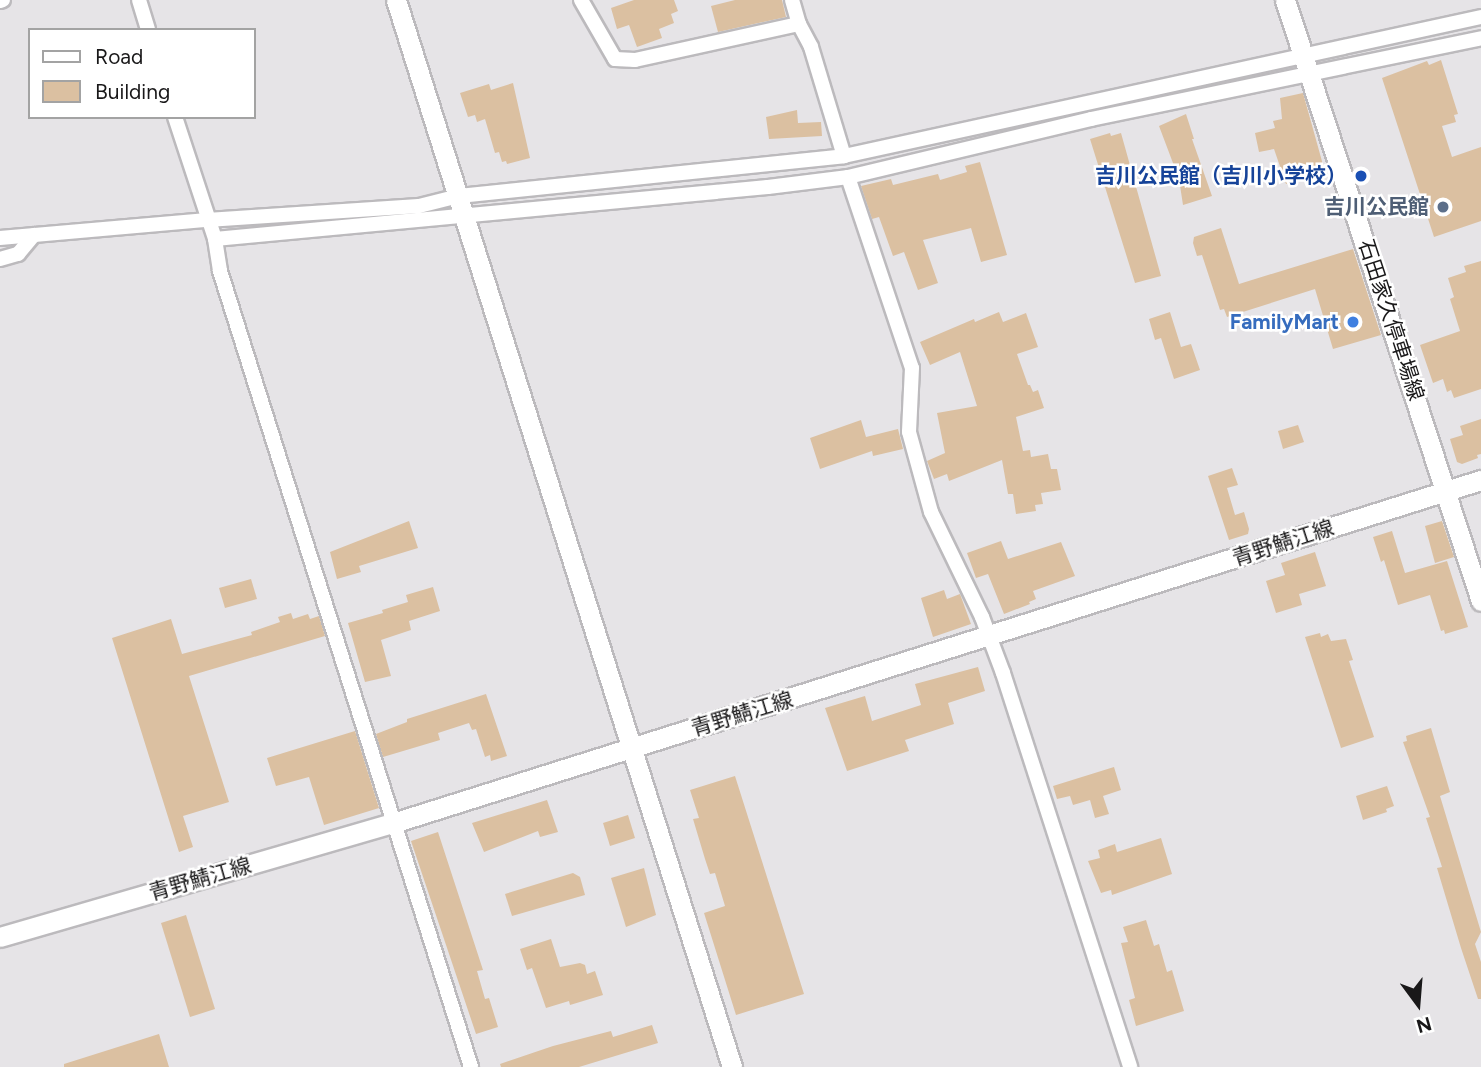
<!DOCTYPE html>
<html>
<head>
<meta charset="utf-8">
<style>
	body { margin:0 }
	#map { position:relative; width:1481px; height:1067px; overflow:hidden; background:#e6e4e7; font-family:Figtree,"Noto Sans JP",sans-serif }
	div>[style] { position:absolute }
	.building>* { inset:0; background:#dbc0a1 }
	.roads { filter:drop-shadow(2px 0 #bcbabd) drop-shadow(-2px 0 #bcbabd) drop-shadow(0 2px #bcbabd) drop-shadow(0 -2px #bcbabd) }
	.street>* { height:14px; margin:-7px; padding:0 7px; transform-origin:7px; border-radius:7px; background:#fff }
	.secondary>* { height:19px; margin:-9.5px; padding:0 9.5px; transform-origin:9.5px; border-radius:9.5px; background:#fff }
	.dots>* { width:19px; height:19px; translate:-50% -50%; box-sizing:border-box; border:4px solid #fff; border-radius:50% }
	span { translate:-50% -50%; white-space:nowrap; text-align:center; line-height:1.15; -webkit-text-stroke:5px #fff; paint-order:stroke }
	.transit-label { font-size:21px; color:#164399; font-weight:700 }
	.right { translate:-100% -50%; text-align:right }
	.service-label { font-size:21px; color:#4e5e75; font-weight:700 }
	.street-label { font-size:21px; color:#191819 }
	.shop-label { font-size:21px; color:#366cbe; font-weight:700 }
	.legend { position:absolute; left:28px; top:28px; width:228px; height:91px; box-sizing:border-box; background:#fff; border:2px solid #a3a3a3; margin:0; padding:9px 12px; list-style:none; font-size:21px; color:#191819 }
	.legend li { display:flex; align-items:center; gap:14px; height:35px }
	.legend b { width:35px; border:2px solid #a3a3a3 }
	.north { position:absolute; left:1383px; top:969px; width:70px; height:70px; -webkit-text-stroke:5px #fff; paint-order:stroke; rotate:164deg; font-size:19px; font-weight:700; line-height:28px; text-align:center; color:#191819 }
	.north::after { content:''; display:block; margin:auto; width:24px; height:32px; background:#191819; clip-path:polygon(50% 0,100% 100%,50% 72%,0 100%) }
</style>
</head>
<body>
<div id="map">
	<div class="building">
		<div style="clip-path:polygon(634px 0,674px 0,678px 11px,671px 14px,674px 23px,659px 29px,662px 38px,637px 47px,629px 25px,617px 29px,611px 8px)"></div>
		<div style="clip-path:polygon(735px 0,782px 0,786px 17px,718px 32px,711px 6px)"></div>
		<div style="clip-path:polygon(1441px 60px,1458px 114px,1454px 115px,1456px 122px,1442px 126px,1452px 157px,1481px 147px,1481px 221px,1434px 237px,1382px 78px,1427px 61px,1429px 65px)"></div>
		<div style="clip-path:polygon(513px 83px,530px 158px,507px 164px,506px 161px,502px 162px,499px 152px,495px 153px,485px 119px,477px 122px,475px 115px,468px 117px,460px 93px,489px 84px,491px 90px)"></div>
		<div style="clip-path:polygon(1303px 93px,1325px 172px,1286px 184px,1274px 149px,1259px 152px,1255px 133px,1275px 128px,1273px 121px,1282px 119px,1280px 98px)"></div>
		<div style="clip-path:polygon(797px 110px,798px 123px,821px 122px,822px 136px,769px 139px,766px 117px)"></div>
		<div style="clip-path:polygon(1186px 114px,1194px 139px,1192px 139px,1212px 196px,1183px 205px,1179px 179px,1159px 126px)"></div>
		<div style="clip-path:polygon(1110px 133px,1111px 136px,1121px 133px,1161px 276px,1135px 283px,1090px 139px)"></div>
		<div style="clip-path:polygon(980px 162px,1007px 255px,981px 262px,971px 228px,923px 240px,938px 283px,918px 290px,904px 252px,893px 256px,879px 217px,872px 219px,861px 186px,891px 179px,893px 185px,938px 174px,940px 180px,967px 172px,965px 166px)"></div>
		<div style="clip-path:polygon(1221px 228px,1239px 284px,1353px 249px,1381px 335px,1333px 349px,1315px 289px,1227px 317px,1224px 309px,1220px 310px,1202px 255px,1197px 256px,1193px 243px,1194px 237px)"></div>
		<div style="clip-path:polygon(1481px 261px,1481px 389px,1454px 398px,1451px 390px,1447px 392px,1443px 379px,1433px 383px,1420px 345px,1460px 331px,1450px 299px,1454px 297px,1448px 278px,1466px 272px,1464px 266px)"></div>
		<div style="clip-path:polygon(999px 312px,1003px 322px,1026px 313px,1038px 347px,1017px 354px,1028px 385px,1030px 385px,1033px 392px,1038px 390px,1044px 408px,1016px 417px,1023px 451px,1030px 450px,1031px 457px,1048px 454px,1051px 469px,1057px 469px,1061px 490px,1041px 493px,1043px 504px,1035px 505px,1036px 511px,1016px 514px,1013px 494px,1008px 494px,1002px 460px,949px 481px,947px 474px,934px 479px,927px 461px,945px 453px,937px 413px,977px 406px,960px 352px,930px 365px,920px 342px,974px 319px,975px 322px)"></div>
		<div style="clip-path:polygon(1170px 312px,1181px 347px,1191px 344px,1200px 370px,1174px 379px,1161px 338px,1155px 340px,1149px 319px)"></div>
		<div style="clip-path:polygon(1481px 419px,1481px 454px,1477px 455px,1478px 458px,1462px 464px,1457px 462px,1450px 439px,1463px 435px,1460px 426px)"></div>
		<div style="clip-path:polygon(861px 420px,866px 437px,898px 429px,903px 449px,873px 456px,872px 451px,820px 469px,810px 438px)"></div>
		<div style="clip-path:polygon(1298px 425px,1304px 442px,1283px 449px,1278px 431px)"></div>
		<div style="clip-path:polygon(1232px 468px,1238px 485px,1227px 488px,1235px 515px,1244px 512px,1249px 529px,1248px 534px,1229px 540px,1208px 476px)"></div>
		<div style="clip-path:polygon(409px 521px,418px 548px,359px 566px,361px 572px,337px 579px,330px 552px)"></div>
		<div style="clip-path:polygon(1442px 521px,1454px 557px,1435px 563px,1425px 526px)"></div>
		<div style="clip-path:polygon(1392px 531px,1405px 573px,1447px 561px,1468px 627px,1445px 634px,1444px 630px,1441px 631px,1430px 595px,1398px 605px,1384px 560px,1381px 562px,1373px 537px)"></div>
		<div style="clip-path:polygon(1001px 541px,1008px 559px,1061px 542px,1075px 576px,1033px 591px,1036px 599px,1029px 602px,1030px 604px,1004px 614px,988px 574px,976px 578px,967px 553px)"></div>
		<div style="clip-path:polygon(1315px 552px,1326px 586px,1299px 594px,1302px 605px,1276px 613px,1266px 581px,1285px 575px,1281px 563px)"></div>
		<div style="clip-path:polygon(251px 579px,257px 599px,225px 608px,219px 588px)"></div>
		<div style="clip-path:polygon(433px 587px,440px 611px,409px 621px,411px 630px,381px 640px,391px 676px,365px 682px,348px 623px,383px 613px,382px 610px,408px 602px,406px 595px)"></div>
		<div style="clip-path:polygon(944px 590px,947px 599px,960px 594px,971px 624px,933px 637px,921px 598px)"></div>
		<div style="clip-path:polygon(291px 613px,293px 619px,308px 614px,310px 619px,319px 616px,325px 636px,189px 676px,229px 802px,183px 816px,193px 847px,179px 852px,112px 638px,171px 619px,182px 654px,252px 635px,251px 632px,280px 622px,278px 617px)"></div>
		<div style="clip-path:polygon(1320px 633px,1321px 637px,1328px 634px,1331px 641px,1346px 639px,1353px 660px,1349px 661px,1374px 737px,1341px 748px,1305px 637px)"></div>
		<div style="clip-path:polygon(978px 667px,985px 691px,948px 703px,954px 724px,905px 740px,909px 751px,847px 771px,825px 708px,865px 696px,872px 721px,921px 705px,915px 684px)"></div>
		<div style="clip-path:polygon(486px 694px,507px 756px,491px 761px,490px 755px,485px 757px,476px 729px,472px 730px,469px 723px,438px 733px,440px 740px,383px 757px,376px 734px,407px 722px,407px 719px)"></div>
		<div style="clip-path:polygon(1431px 728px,1450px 792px,1440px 796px,1481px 932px,1475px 944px,1481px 962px,1481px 999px,1478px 999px,1461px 948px,1437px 868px,1442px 867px,1426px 818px,1430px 817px,1403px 742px,1407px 741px,1406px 736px)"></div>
		<div style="clip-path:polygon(355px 731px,379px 808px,324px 825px,309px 777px,276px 786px,267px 758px)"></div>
		<div style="clip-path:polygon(1114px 767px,1121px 790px,1103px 796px,1109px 814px,1095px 818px,1090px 800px,1073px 805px,1070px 796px,1057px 799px,1053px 786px)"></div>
		<div style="clip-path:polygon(735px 776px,804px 994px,736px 1015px,704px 913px,725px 906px,715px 873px,710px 874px,705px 859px,693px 819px,699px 818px,690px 790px)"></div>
		<div style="clip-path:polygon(1387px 786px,1394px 806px,1386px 809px,1387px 812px,1363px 820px,1356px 796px)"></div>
		<div style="clip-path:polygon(547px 800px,558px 832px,540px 837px,538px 831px,484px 852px,472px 823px)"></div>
		<div style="clip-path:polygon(628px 815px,635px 838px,610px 846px,603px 823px)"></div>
		<div style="clip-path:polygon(438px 832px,483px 970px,477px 971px,485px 999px,489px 998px,498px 1027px,476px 1034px,411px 841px)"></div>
		<div style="clip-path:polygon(1161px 838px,1172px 874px,1112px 895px,1111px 890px,1101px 893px,1088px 861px,1100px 858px,1098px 850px,1115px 844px,1117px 852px)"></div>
		<div style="clip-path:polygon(644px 868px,656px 915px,626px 927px,611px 878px)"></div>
		<div style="clip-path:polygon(573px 873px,580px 877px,585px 895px,512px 916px,505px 894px)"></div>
		<div style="clip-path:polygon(186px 915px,215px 1009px,190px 1017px,161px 923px)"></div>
		<div style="clip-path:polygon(1146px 920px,1154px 946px,1159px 944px,1167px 972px,1172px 970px,1184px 1011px,1136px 1026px,1129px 1000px,1135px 998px,1121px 943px,1128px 942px,1123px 927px)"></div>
		<div style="clip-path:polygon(551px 939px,560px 967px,580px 963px,585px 965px,587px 974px,595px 971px,603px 995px,570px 1005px,569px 1001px,546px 1008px,532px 968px,527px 970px,520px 949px)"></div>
		<div style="clip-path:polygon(652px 1025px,658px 1043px,579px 1067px,501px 1067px,500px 1064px,553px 1046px,611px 1031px,613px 1037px)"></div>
		<div style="clip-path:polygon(159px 1034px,169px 1067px,64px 1067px,64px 1064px)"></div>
	</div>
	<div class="roads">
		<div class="street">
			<div style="left:139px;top:0;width:31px;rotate:73deg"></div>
			<div style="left:581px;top:0;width:68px;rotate:60deg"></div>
			<div style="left:615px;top:59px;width:20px;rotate:3deg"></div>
			<div style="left:635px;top:60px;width:168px;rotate:-12.4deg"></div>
			<div style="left:792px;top:0;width:25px;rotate:74deg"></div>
			<div style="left:799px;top:24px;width:26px;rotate:62deg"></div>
			<div style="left:811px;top:47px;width:114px;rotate:73.2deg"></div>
			<div style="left:0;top:1px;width:3px;rotate:-18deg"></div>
			<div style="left:175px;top:117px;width:128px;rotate:71.8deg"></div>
			<div style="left:215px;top:239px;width:32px;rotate:81deg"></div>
			<div style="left:220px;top:271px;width:835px;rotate:72.5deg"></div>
			<div style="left:848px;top:177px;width:201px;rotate:71.5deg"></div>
			<div style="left:912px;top:368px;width:64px;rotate:92.7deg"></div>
			<div style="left:909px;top:432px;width:83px;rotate:74.6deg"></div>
			<div style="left:931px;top:512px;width:117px;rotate:64.1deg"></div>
			<div style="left:982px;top:617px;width:60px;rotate:69.4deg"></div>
			<div style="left:1003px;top:673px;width:414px;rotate:72.1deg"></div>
			<div style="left:0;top:238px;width:208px;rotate:-5deg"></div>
			<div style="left:207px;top:220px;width:212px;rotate:-3.8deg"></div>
			<div style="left:419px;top:206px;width:41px;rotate:-14deg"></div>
			<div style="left:459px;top:196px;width:387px;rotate:-5.9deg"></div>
			<div style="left:844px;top:156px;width:652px;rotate:-12.31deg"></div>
			<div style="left:215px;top:239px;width:555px;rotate:-5.37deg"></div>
			<div style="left:768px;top:187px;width:81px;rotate:-7.1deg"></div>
			<div style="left:848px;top:177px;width:250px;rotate:-13.4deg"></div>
			<div style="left:1091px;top:119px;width:398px;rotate:-11.7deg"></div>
			<div style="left:0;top:259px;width:19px;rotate:-16deg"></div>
			<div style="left:18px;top:254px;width:25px;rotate:-50deg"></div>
		</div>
		<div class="secondary">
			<div style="left:396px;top:0;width:1119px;rotate:72.52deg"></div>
			<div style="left:1285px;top:0;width:632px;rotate:71.94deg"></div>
			<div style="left:0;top:937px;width:412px;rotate:-16.2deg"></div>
			<div style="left:396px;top:822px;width:1138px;rotate:-17.5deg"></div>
		</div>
	</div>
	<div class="dots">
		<div style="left:1361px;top:176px;background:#1a4fb4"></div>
		<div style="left:1443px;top:207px;background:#5c6f8a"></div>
		<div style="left:1353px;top:322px;background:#3f7fe0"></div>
	</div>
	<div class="transit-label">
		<span class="right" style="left:1347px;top:176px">吉川公民館（吉川小学校）</span>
	</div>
	<div class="service-label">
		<span class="right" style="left:1429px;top:207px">吉川公民館</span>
	</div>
	<div class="street-label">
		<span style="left:1391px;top:320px;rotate:72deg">石田家久停車場線</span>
		<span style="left:1283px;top:543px;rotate:-18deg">青野鯖江線</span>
		<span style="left:742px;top:714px;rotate:-17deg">青野鯖江線</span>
		<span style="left:200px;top:879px;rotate:-16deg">青野鯖江線</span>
	</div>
	<div class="shop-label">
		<span class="right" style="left:1339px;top:322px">FamilyMart</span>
	</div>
	<ul class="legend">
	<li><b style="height:9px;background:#fff"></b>Road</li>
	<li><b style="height:19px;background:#dbc0a1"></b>Building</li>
	</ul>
	<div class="north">N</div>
</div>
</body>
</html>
